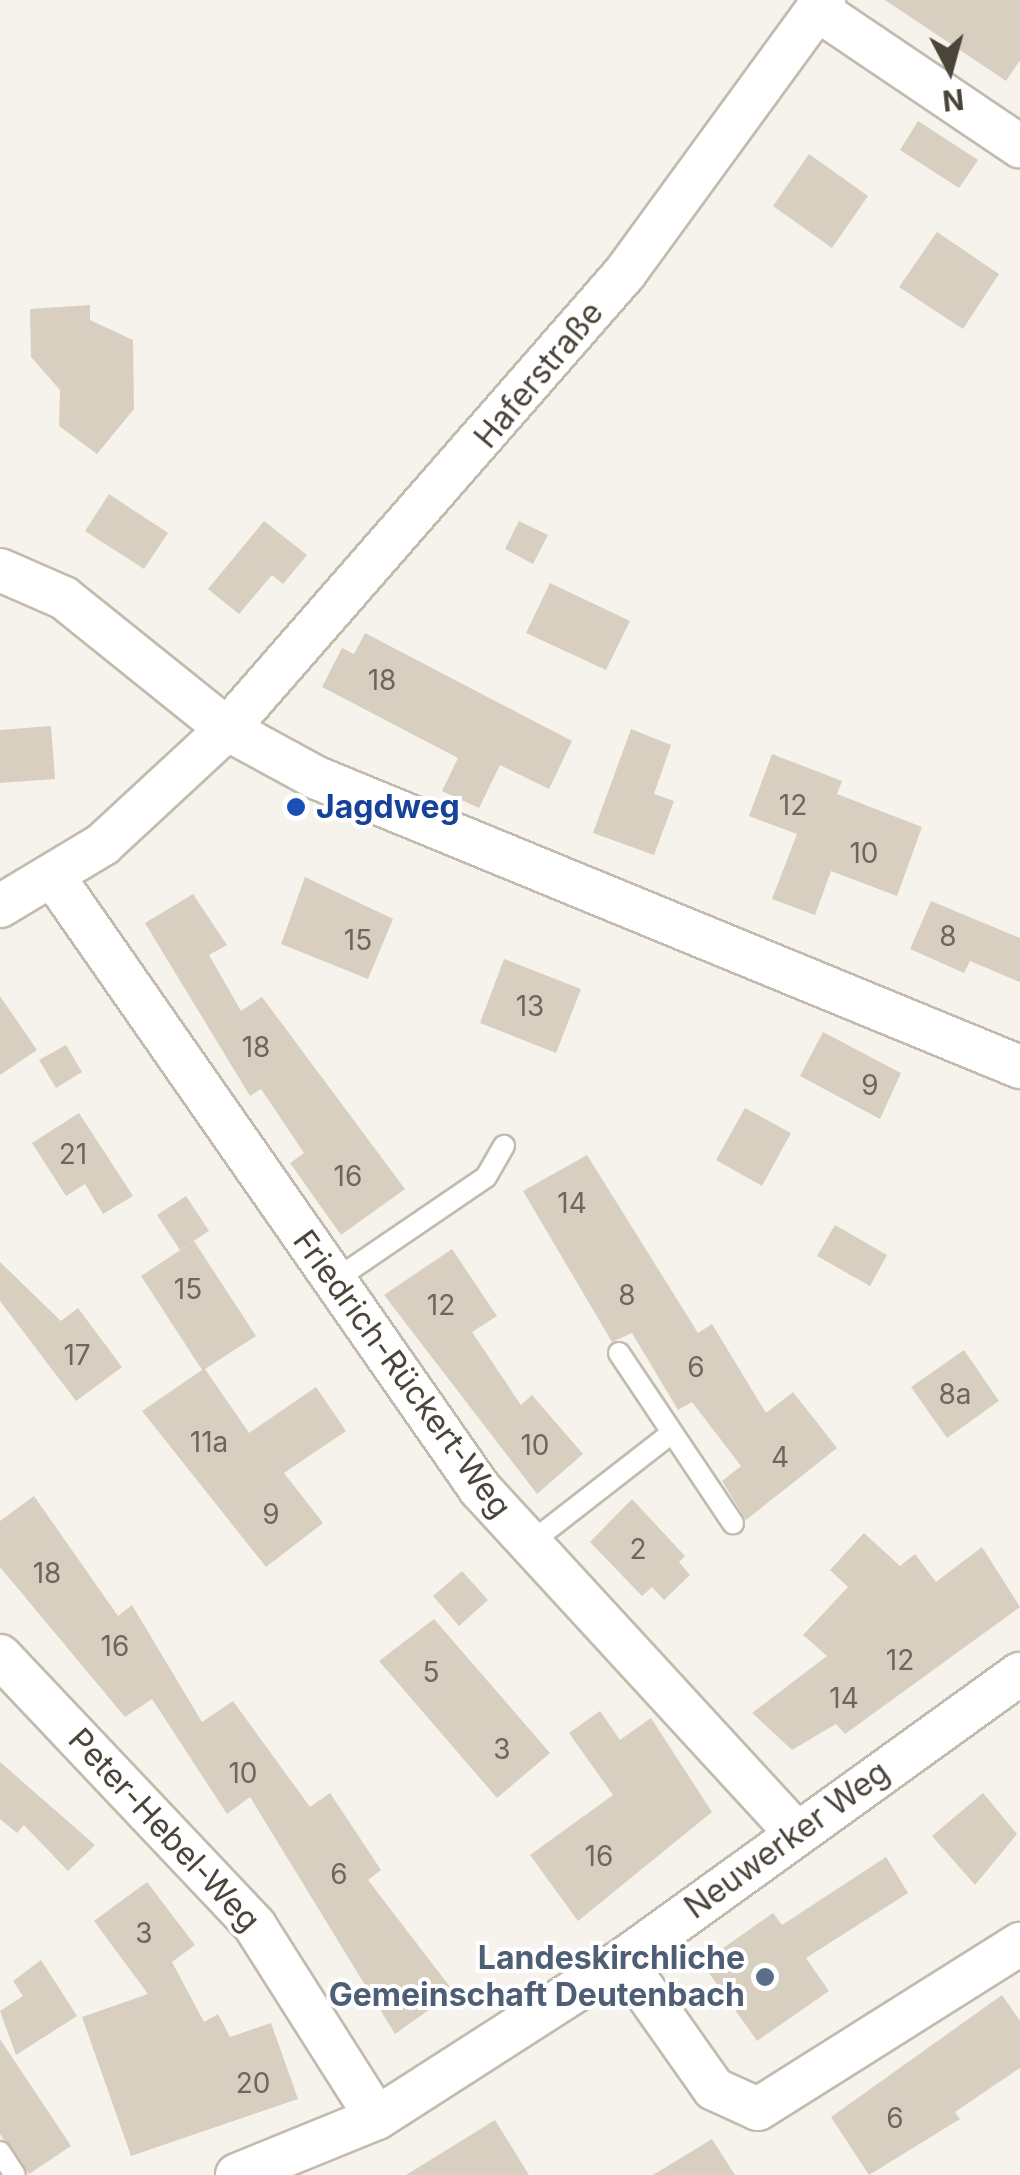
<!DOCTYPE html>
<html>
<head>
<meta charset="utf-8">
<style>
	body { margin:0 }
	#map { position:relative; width:1020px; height:2175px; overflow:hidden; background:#f6f3ec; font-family:Inter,sans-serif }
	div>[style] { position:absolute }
	.building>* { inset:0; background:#d8cfc1 }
	.roads { filter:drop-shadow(2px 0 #c2bbae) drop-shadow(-2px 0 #c2bbae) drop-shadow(0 2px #c2bbae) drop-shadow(0 -2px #c2bbae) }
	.service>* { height:20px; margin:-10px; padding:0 10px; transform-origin:10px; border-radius:10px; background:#fff }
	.minor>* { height:42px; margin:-21px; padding:0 21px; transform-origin:21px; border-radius:21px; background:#fff }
	.dots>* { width:28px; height:28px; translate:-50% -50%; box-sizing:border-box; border:5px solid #fff; border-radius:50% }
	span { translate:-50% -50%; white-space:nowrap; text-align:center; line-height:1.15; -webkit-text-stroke:8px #fff; paint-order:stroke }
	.number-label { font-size:28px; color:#6e675b }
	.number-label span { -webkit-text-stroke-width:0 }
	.street-label { font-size:32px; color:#4b4439 }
	.transit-label { font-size:32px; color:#164399; font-weight:700 }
	.left { translate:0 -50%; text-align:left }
	.service-label { font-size:32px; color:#4e5e75; font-weight:700 }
	.right { translate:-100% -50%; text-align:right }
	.north { position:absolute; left:900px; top:20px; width:100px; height:100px; -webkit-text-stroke:8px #fff; paint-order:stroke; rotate:174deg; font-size:28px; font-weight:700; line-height:40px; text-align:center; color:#4b4439 }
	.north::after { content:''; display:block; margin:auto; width:35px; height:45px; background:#4b4439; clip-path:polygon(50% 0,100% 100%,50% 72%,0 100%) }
</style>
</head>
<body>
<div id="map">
	<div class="building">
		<div style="clip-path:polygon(885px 0,1020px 0,1020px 60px,1006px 81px)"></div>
		<div style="clip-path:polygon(918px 121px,978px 160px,959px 188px,900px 150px)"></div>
		<div style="clip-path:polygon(809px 154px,868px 196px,832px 248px,773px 206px)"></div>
		<div style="clip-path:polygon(937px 232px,999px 274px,963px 329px,899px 287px)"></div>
		<div style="clip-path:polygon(90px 305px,90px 320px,133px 340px,134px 409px,97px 454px,59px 426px,60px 390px,31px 357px,30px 309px)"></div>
		<div style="clip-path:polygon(109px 494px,168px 533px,144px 569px,85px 531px)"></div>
		<div style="clip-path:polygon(264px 521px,307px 555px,283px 584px,272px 575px,239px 614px,208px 589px)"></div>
		<div style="clip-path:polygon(519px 521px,548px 535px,533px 564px,505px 549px)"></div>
		<div style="clip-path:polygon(550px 583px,630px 621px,606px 670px,526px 633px)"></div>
		<div style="clip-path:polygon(365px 633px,572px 741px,549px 789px,500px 765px,479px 808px,442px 791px,458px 758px,322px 687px,342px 648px,354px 654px)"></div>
		<div style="clip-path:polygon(51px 726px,55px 779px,0 783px,0 730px)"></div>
		<div style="clip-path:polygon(631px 729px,671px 745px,654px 794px,674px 801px,654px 855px,593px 833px)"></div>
		<div style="clip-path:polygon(772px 754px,842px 781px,837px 794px,922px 827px,897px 896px,831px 871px,815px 915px,772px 899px,797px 834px,749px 816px)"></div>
		<div style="clip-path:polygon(305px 877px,393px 919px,368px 979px,281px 944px)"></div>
		<div style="clip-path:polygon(193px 894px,227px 945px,209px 955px,241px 1011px,262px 997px,405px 1189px,341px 1235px,290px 1163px,304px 1153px,261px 1089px,250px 1096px,145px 923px)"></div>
		<div style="clip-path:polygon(931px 901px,1020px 938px,1020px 982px,970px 961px,964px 973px,910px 949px)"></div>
		<div style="clip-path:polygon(504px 959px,581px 989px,556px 1053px,480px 1023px)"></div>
		<div style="clip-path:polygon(0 996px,37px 1050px,0 1075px)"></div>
		<div style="clip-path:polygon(823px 1032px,901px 1073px,880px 1119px,800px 1076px)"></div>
		<div style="clip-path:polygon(66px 1045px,82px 1072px,56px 1088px,39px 1060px)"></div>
		<div style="clip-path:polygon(745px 1108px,791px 1133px,762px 1186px,716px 1160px)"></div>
		<div style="clip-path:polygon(79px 1113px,133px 1196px,103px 1214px,85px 1184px,66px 1196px,32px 1143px)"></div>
		<div style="clip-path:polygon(587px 1155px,698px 1333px,712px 1324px,766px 1413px,793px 1392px,837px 1448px,746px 1520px,722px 1481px,741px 1466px,692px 1402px,678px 1410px,632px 1333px,612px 1342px,523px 1191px)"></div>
		<div style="clip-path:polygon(186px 1196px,209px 1231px,180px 1250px,157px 1215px)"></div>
		<div style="clip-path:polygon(835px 1225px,887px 1255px,870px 1286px,817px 1256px)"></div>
		<div style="clip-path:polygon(194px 1241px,256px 1336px,205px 1369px,249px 1433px,316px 1387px,346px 1431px,284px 1473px,323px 1523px,266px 1567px,142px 1411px,202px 1370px,141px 1276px)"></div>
		<div style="clip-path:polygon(452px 1249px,497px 1316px,472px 1332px,521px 1405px,532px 1395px,583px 1454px,537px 1494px,384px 1295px)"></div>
		<div style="clip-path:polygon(0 1262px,61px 1321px,78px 1308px,122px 1367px,76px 1401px,0 1301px)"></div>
		<div style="clip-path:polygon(964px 1350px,999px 1401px,947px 1438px,911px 1387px)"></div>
		<div style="clip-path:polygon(34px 1496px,118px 1616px,132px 1605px,202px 1722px,233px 1701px,310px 1807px,330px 1793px,381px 1870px,368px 1880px,454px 1992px,395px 2034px,250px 1797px,227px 1814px,152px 1699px,125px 1717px,0 1567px,0 1521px)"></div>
		<div style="clip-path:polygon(632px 1499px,685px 1556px,679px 1562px,690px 1575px,664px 1600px,652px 1587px,642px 1596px,590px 1542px)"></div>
		<div style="clip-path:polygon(864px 1533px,900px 1566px,915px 1554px,936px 1582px,982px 1547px,1020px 1607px,845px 1734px,836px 1724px,792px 1750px,752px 1713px,827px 1656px,803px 1635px,848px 1587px,830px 1570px)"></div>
		<div style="clip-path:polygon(462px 1571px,488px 1600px,459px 1626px,433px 1596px)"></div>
		<div style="clip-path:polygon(434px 1619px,550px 1753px,497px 1798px,379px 1661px)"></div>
		<div style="clip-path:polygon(600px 1711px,620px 1740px,651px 1718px,712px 1812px,578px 1921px,530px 1855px,613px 1795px,569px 1733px)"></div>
		<div style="clip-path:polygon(0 1762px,95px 1845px,68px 1871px,24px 1825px,17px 1833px,0 1819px)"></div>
		<div style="clip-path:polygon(983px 1793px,1017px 1834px,975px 1885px,932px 1836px)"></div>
		<div style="clip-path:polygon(886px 1857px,908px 1893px,806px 1958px,829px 1991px,757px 2041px,702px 1963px,773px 1913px,782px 1925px)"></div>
		<div style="clip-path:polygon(147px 1882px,195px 1945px,172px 1962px,204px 2022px,218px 2014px,230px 2037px,271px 2023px,298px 2099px,131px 2156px,82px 2017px,148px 1994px,94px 1921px)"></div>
		<div style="clip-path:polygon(41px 1960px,77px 2016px,16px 2055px,0 2011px,23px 1996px,13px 1981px)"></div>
		<div style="clip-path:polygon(1002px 1995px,1020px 2021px,1020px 2068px,955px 2112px,960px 2119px,869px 2175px,831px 2117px)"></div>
		<div style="clip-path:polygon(0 2039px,71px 2146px,29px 2174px,0 2134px)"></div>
		<div style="clip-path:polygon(495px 2120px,529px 2175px,406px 2175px)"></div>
		<div style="clip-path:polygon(712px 2139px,735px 2175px,653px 2175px)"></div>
	</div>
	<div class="roads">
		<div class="service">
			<div style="left:332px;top:1282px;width:186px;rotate:-34.3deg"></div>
			<div style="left:486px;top:1177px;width:36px;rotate:-60deg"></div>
			<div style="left:619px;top:1353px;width:205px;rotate:56.2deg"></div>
			<div style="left:529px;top:1544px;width:177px;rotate:-37.9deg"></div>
			<div style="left:0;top:2152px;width:27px;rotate:57deg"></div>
		</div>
		<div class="minor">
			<div style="left:818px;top:10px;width:244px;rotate:34deg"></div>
			<div style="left:0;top:570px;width:70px;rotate:23.6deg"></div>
			<div style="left:64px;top:598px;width:209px;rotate:38.8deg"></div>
			<div style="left:227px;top:729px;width:102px;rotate:28.6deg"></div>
			<div style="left:317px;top:778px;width:760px;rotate:22.35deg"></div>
			<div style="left:55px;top:879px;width:743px;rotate:55.13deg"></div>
			<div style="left:480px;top:1489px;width:466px;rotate:47.4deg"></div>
			<div style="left:0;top:906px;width:120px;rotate:-31deg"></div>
			<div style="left:103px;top:844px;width:169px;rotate:-42.8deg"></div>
			<div style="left:227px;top:729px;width:605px;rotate:-48.89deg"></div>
			<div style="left:625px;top:273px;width:338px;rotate:-53.9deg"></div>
			<div style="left:0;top:1656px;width:371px;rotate:46.6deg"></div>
			<div style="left:255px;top:1926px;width:227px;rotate:57.6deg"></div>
			<div style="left:623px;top:1960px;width:158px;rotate:54.8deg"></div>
			<div style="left:714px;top:2089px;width:48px;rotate:24.4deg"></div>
			<div style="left:758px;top:2109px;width:310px;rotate:-32.2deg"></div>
			<div style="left:237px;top:2175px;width:151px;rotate:-22.2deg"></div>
			<div style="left:377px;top:2118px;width:292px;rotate:-32.7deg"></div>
			<div style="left:623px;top:1960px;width:489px;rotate:-35.8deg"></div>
		</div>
	</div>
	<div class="dots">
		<div style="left:296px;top:807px;background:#1a4fb4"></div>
		<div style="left:765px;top:1977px;background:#5c6f8a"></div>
	</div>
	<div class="number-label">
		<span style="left:382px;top:680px">18</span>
		<span style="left:793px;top:805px">12</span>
		<span style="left:864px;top:853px">10</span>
		<span style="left:948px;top:936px">8</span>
		<span style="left:358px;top:940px">15</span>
		<span style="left:530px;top:1006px">13</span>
		<span style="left:256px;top:1047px">18</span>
		<span style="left:870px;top:1085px">9</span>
		<span style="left:73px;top:1154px">21</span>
		<span style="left:348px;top:1176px">16</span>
		<span style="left:572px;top:1203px">14</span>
		<span style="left:188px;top:1289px">15</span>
		<span style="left:627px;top:1295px">8</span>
		<span style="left:441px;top:1305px">12</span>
		<span style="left:77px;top:1355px">17</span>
		<span style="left:696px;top:1367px">6</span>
		<span style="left:955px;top:1394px">8a</span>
		<span style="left:209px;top:1442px">11a</span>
		<span style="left:535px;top:1445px">10</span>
		<span style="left:780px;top:1457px">4</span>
		<span style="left:271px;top:1514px">9</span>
		<span style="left:638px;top:1549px">2</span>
		<span style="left:47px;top:1573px">18</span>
		<span style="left:115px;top:1646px">16</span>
		<span style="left:900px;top:1660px">12</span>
		<span style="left:431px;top:1672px">5</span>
		<span style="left:844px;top:1698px">14</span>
		<span style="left:502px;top:1749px">3</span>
		<span style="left:243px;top:1773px">10</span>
		<span style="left:599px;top:1856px">16</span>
		<span style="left:339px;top:1874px">6</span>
		<span style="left:144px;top:1933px">3</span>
		<span style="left:253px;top:2083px">20</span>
		<span style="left:895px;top:2118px">6</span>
	</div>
	<div class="street-label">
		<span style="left:539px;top:375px;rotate:-50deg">Haferstraße</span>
		<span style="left:402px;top:1374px;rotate:54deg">Friedrich-Rückert-Weg</span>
		<span style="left:164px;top:1830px;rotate:47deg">Peter-Hebel-Weg</span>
		<span style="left:787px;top:1840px;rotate:-36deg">Neuwerker Weg</span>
	</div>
	<div class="transit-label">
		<span class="left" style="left:316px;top:807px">Jagdweg</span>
	</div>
	<div class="service-label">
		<span class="right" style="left:745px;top:1977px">Landeskirchliche<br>Gemeinschaft Deutenbach</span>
	</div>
	<div class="north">N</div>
</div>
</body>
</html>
